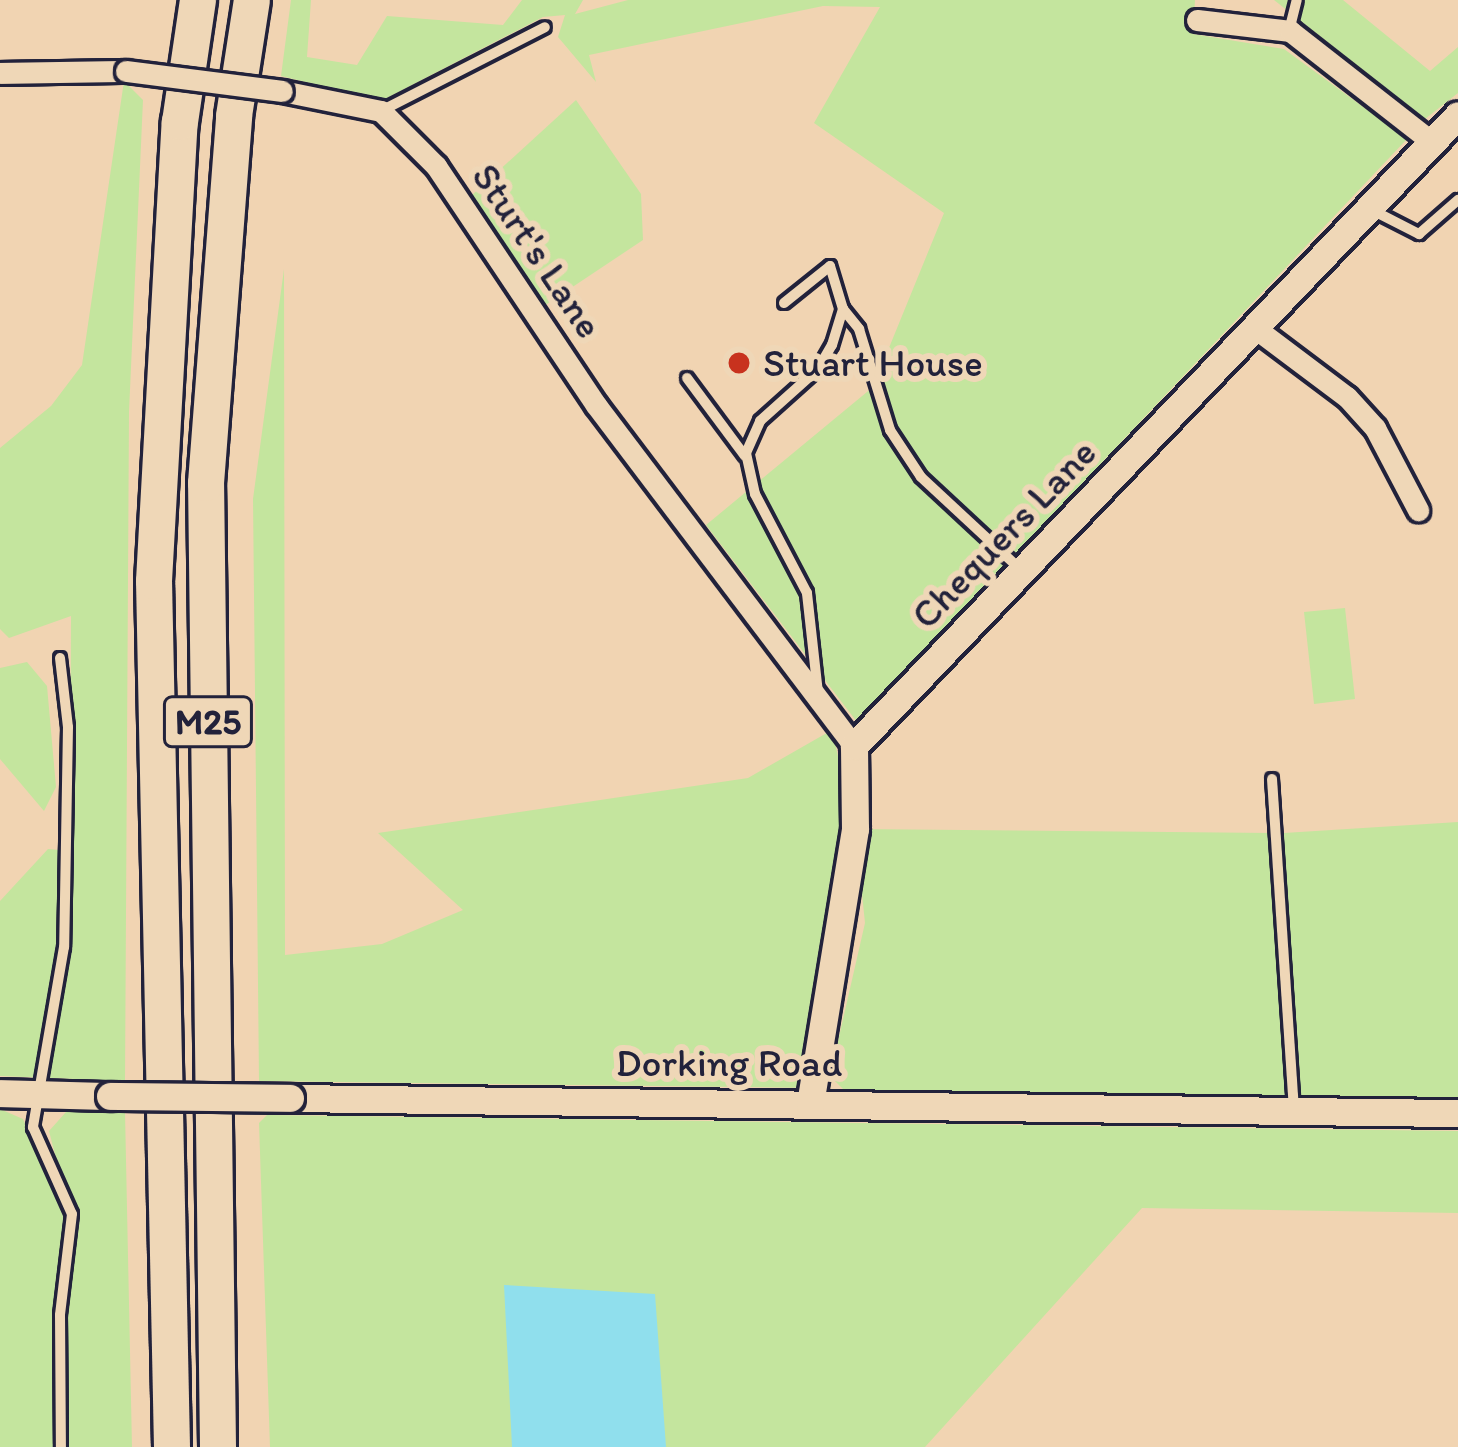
<!DOCTYPE html>
<html>
<head>
<meta charset="utf-8">
<style>
	body { margin:0 }
	#map { position:relative; width:1458px; height:1447px; overflow:hidden; background:#f1d4b2; font-family:Itim,sans-serif }
	div>[style] { position:absolute }
	.green>* { inset:0; background:#c4e59e }
	.water>* { inset:0; background:#90dfed }
	.roads { filter:drop-shadow(3px 0 #22223b) drop-shadow(-3px 0 #22223b) drop-shadow(0 3px #22223b) drop-shadow(0 -3px #22223b) }
	.lane>* { height:10px; margin:-5px; padding:0 5px; transform-origin:5px; border-radius:5px; background:#efd7b7 }
	.street>* { height:21px; margin:-10.5px; padding:0 10.5px; transform-origin:10.5px; border-radius:10.5px; background:#efd7b7 }
	.secondary>* { height:27px; margin:-13.5px; padding:0 13.5px; transform-origin:13.5px; border-radius:13.5px; background:#efd7b7 }
	.highway>* { height:36px; margin:-18px; padding:0 18px; transform-origin:18px; border-radius:18px; background:#efd7b7 }
	.bridges { filter:drop-shadow(3px 0 #22223b) drop-shadow(-3px 0 #22223b) drop-shadow(0 3px #22223b) drop-shadow(0 -3px #22223b) }
	.street-bridge>* { height:21px; margin:-10.5px; padding:0 10.5px; transform-origin:10.5px; border-radius:10.5px; background:#efd7b7 }
	.secondary-bridge>* { height:27px; margin:-13.5px; padding:0 13.5px; transform-origin:13.5px; border-radius:13.5px; background:#efd7b7 }
	.dots>* { width:33px; height:33px; translate:-50% -50%; box-sizing:border-box; border:6px solid #efd7b7; border-radius:50% }
	span { translate:-50% -50%; white-space:nowrap; text-align:center; line-height:1.15; -webkit-text-stroke:12px #efd7b7; paint-order:stroke }
	.shield-label span { padding:3px 9px; background:#efd7b7; border:3px solid; border-radius:9px; -webkit-text-stroke-width:0 }
	.shield-label { font-size:36px; color:#22223b; font-weight:700 }
	.street-label { font-size:39px; color:#22223b }
	.poi-label { font-size:39px; color:#22223b }
	.left { translate:0 -50%; text-align:left }
</style>
</head>
<body>
<div id="map">
	<div class="green">
		<div style="clip-path:polygon(291px 0,311px 0,307px 57px,357px 65px,387px 16px,503px 25px,522px 0,583px 0,575px 14px,628px 0,1195px 0,1193px 34px,1284px 49px,1407px 139px,857px 722px,706px 525px,873px 387px,944px 213px,814px 123px,880px 7px,823px 6px,589px 55px,596px 82px,558px 37px,565px 15px,543px 17px,381px 101px,281px 76px)"></div>
		<div style="clip-path:polygon(1274px 0,1343px 0,1430px 71px,1458px 47px,1458px 93px,1425px 119px)"></div>
		<div style="clip-path:polygon(124px 81px,143px 100px,129px 412px,125px 1081px,0 1076px,0 901px,48px 849px,70px 851px,71px 616px,9px 638px,0 629px,0 448px,51px 406px,82px 365px)"></div>
		<div style="clip-path:polygon(576px 100px,641px 194px,643px 240px,544px 306px,471px 196px)"></div>
		<div style="clip-path:polygon(284px 269px,285px 955px,382px 944px,463px 910px,378px 833px,748px 778px,832px 730px,855px 829px,1284px 833px,1458px 822px,1458px 1103px,845px 1091px,830px 1076px,865px 923px,856px 836px,814px 1088px,259px 1081px,253px 499px)"></div>
		<div style="clip-path:polygon(1345px 608px,1355px 699px,1314px 704px,1304px 612px)"></div>
		<div style="clip-path:polygon(27px 662px,47px 686px,56px 787px,44px 811px,0 759px,0 668px)"></div>
		<div style="clip-path:polygon(0 1109px,23px 1119px,45px 1170px,58px 1166px,49px 1131px,66px 1112px,125px 1112px,132px 1447px,0 1447px)"></div>
		<div style="clip-path:polygon(267px 1115px,1458px 1131px,1458px 1213px,1142px 1208px,925px 1447px,270px 1447px,259px 1123px)"></div>
	</div>
	<div class="water">
		<div style="clip-path:polygon(504px 1285px,655px 1294px,666px 1447px,512px 1447px)"></div>
	</div>
	<div class="roads">
		<div class="lane">
			<div style="left:1289px;top:31px;width:32px;rotate:-76deg"></div>
			<div style="left:381px;top:111px;width:184px;rotate:-27.1deg"></div>
			<div style="left:1372px;top:210px;width:53px;rotate:27.1deg"></div>
			<div style="left:1419px;top:234px;width:52px;rotate:-41.1deg"></div>
			<div style="left:784px;top:303px;width:59px;rotate:-38.8deg"></div>
			<div style="left:843px;top:309px;width:26px;rotate:51deg"></div>
			<div style="left:859px;top:329px;width:106px;rotate:72.9deg"></div>
			<div style="left:890px;top:430px;width:56px;rotate:56.6deg"></div>
			<div style="left:921px;top:477px;width:134px;rotate:42.9deg"></div>
			<div style="left:687px;top:378px;width:97px;rotate:53.4deg"></div>
			<div style="left:60px;top:658px;width:69px;rotate:83.4deg"></div>
			<div style="left:68px;top:727px;width:220px;rotate:91deg"></div>
			<div style="left:64px;top:947px;width:183px;rotate:99.8deg"></div>
			<div style="left:33px;top:1127px;width:95px;rotate:65.9deg"></div>
			<div style="left:72px;top:1214px;width:102px;rotate:96.8deg"></div>
			<div style="left:60px;top:1315px;width:132px;rotate:89.6deg"></div>
			<div style="left:818px;top:693px;width:101px;rotate:-96.3deg"></div>
			<div style="left:807px;top:593px;width:112px;rotate:-117.7deg"></div>
			<div style="left:755px;top:494px;width:42px;rotate:-102.4deg"></div>
			<div style="left:746px;top:453px;width:35px;rotate:-66deg"></div>
			<div style="left:760px;top:421px;width:78px;rotate:-41.9deg"></div>
			<div style="left:818px;top:369px;width:28px;rotate:-60deg"></div>
			<div style="left:832px;top:345px;width:38px;rotate:-73deg"></div>
			<div style="left:843px;top:309px;width:45px;rotate:-106.8deg"></div>
			<div style="left:1272px;top:779px;width:329px;rotate:86.2deg"></div>
		</div>
		<div class="street">
			<div style="left:1197px;top:20px;width:94px;rotate:6.7deg"></div>
			<div style="left:1290px;top:31px;width:179px;rotate:38deg"></div>
			<div style="left:0;top:73px;width:126px;rotate:-0.9deg"></div>
			<div style="left:282px;top:91px;width:101px;rotate:11.4deg"></div>
			<div style="left:381px;top:111px;width:78px;rotate:45deg"></div>
			<div style="left:436px;top:166px;width:288px;rotate:56.2deg"></div>
			<div style="left:596px;top:405px;width:428px;rotate:52.9deg"></div>
			<div style="left:1255px;top:328px;width:115px;rotate:36.9deg"></div>
			<div style="left:1347px;top:397px;width:42px;rotate:47.9deg"></div>
			<div style="left:1375px;top:428px;width:93px;rotate:62.3deg"></div>
		</div>
		<div class="secondary">
			<div style="left:0;top:1093px;width:110px;rotate:1.6deg"></div>
			<div style="left:290px;top:1098px;width:1168px;rotate:0.74deg"></div>
			<div style="left:810px;top:1104px;width:279px;rotate:-80.7deg"></div>
			<div style="left:855px;top:829px;width:83px;rotate:-90.7deg"></div>
			<div style="left:854px;top:746px;width:873px;rotate:-46.25deg"></div>
		</div>
		<div class="highway">
			<div style="left:172px;top:1447px;width:866px;rotate:-91.19deg"></div>
			<div style="left:154px;top:581px;width:460px;rotate:-86.8deg"></div>
			<div style="left:180px;top:122px;width:123px;rotate:-81.6deg"></div>
			<div style="left:218px;top:1447px;width:964px;rotate:-90.71deg"></div>
			<div style="left:206px;top:483px;width:368px;rotate:-85.6deg"></div>
			<div style="left:234px;top:116px;width:117px;rotate:-81.2deg"></div>
		</div>
	</div>
	<div class="bridges">
		<div class="street-bridge">
			<div style="left:126px;top:71px;width:157px;rotate:7.3deg"></div>
		</div>
		<div class="secondary-bridge">
			<div style="left:110px;top:1096px;width:180px;rotate:0.6deg"></div>
		</div>
	</div>
	<div class="dots">
		<div style="left:739px;top:363px;background:#c8321e"></div>
	</div>
	<div class="shield-label">
		<span style="left:208px;top:722px">M25</span>
	</div>
	<div class="street-label">
		<span style="left:537px;top:251px;rotate:56deg">Sturt's Lane</span>
		<span style="left:1004px;top:534px;rotate:-46deg">Chequers Lane</span>
		<span style="left:729px;top:1063px">Dorking Road</span>
	</div>
	<div class="poi-label">
		<span class="left" style="left:763px;top:363px">Stuart House</span>
	</div>
</div>
</body>
</html>
